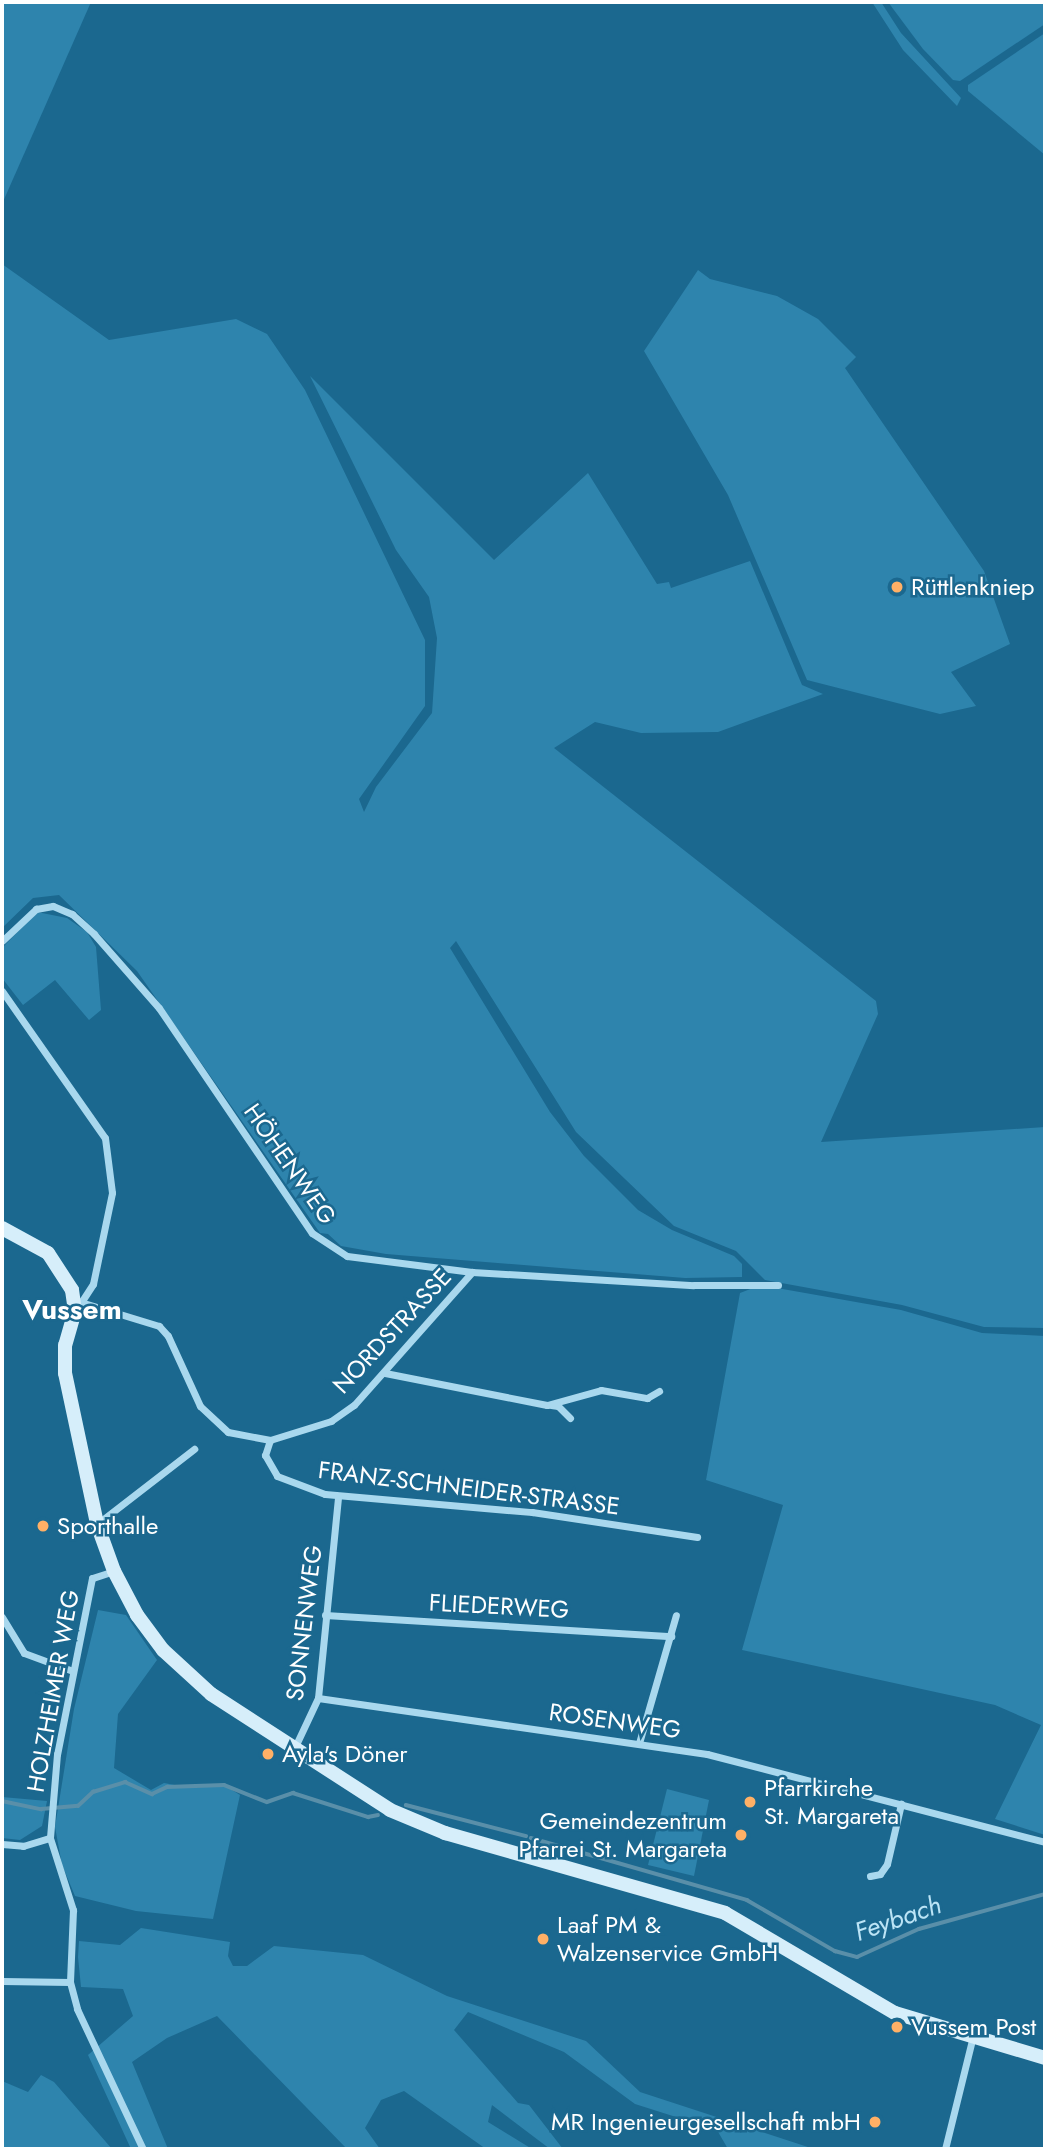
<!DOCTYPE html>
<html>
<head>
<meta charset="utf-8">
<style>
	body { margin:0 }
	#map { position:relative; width:1047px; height:2151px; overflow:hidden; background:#1b688f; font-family:Jost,sans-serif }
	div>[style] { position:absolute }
	.green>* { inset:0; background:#2e84ad }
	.stream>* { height:3.5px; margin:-1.75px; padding:0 1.75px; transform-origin:1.75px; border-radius:1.75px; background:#5a8fa9 }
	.street>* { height:7px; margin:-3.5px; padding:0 3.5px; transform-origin:3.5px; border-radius:3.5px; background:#a9d8ee }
	.secondary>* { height:14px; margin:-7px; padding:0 7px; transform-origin:7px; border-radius:7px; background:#d6eefa }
	.dots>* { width:19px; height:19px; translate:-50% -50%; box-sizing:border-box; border:4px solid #1b688f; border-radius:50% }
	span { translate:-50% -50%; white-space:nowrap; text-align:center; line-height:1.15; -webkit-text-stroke:5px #1b688f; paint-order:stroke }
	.poi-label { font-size:24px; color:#fff }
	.left { translate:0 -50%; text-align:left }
	.right { translate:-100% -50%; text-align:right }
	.street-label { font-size:24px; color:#fff }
	.water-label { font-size:26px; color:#bce4f6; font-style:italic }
	.quarter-label { font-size:28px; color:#fff; font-weight:700 }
	.frame { position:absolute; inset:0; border:4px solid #fff; pointer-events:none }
</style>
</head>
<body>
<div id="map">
	<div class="green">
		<div style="clip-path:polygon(2px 2px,91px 2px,2px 204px)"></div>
		<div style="clip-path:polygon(872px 2px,881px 2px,901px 33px,961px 98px,957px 106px,903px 50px)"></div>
		<div style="clip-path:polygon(888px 2px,1045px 2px,1045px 24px,960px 81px,953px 80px,923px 49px)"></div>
		<div style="clip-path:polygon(1045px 33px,1045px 155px,968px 91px,968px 85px)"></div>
		<div style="clip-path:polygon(2px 264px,109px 340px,236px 319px,267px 334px,305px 390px,425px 640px,425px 706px,359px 799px,364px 812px,376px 787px,432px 713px,437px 638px,429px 597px,396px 550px,310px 376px,494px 560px,588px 473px,657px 584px,669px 582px,671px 588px,750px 561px,802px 685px,823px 694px,718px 732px,641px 733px,595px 722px,554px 748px,876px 1001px,878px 1014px,821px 1142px,1045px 1127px,1045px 1328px,984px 1327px,902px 1305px,765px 1280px,736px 1251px,674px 1226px,576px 1132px,456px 941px,450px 948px,550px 1112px,584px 1156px,638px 1210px,672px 1230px,734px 1256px,742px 1264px,742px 1277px,685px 1278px,386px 1254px,341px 1246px,328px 1234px,320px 1233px,137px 971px,59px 895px,33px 898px,2px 928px)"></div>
		<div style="clip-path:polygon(698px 270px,710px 279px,777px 296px,818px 319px,856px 357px,845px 368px,984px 571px,1010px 644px,951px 672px,976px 706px,940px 714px,807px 680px,728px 495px,644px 351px)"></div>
		<div style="clip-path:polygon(37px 912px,67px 918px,87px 932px,96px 947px,101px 1010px,89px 1020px,55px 980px,23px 1005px,2px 978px,2px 948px)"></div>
		<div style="clip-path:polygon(753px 1288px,777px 1288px,901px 1310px,982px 1333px,1045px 1336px,1045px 1835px,995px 1819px,1041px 1725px,995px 1705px,742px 1650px,783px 1505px,706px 1480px,740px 1293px)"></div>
		<div style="clip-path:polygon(98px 1610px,126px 1615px,157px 1660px,118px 1714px,114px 1768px,151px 1790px,164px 1783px,191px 1788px,224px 1785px,240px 1795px,213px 1919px,136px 1911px,75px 1896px,62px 1865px,55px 1827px,74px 1709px)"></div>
		<div style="clip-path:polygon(667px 1789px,709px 1800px,694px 1876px,648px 1865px)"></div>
		<div style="clip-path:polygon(2px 1797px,47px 1801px,42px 1826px,20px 1840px,2px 1838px)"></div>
		<div style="clip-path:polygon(141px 1928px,230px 1942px,228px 1956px,233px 1966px,247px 1966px,274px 1946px,363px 1955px,447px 1996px,586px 2041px,640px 2092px,814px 2149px,728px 2149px,717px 2130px,635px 2104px,564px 2052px,468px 2012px,454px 2030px,518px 2103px,529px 2105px,563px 2149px,550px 2149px,492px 2105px,488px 2122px,532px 2149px,486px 2149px,404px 2091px,381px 2100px,365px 2128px,380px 2149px,347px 2149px,217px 2016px,167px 2038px,132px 2062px,168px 2149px,131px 2149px,88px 2055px,133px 2016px,123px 1989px,81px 1987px,78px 1957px,79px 1941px,120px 1945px)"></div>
		<div style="clip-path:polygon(41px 2075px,54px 2082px,112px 2149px,2px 2149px,2px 2081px,28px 2092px)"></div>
	</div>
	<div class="stream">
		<div style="left:2px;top:1801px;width:40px;rotate:12deg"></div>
		<div style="left:41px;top:1809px;width:37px;rotate:-5deg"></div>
		<div style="left:78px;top:1806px;width:21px;rotate:-43deg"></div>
		<div style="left:93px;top:1792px;width:34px;rotate:-17deg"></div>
		<div style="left:125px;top:1782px;width:30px;rotate:24deg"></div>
		<div style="left:152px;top:1794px;width:17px;rotate:-25deg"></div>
		<div style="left:167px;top:1787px;width:57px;rotate:-2deg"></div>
		<div style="left:224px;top:1785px;width:46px;rotate:21.6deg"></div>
		<div style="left:267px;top:1802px;width:28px;rotate:-19deg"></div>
		<div style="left:293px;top:1793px;width:79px;rotate:17.7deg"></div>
		<div style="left:368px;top:1817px;width:10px;rotate:-11deg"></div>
		<div style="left:406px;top:1805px;width:124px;rotate:14.5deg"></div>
		<div style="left:531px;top:1838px;width:225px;rotate:16deg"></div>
		<div style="left:747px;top:1900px;width:102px;rotate:30.1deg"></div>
		<div style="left:835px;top:1951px;width:23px;rotate:15deg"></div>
		<div style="left:857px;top:1957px;width:68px;rotate:-24.3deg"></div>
		<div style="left:919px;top:1929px;width:131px;rotate:-15.5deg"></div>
	</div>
	<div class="street">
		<div style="left:2px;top:941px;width:47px;rotate:-43.3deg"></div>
		<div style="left:36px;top:909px;width:17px;rotate:-10deg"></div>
		<div style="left:53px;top:906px;width:21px;rotate:23deg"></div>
		<div style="left:72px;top:914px;width:30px;rotate:42deg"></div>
		<div style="left:94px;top:934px;width:98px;rotate:48.7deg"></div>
		<div style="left:159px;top:1008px;width:272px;rotate:55.8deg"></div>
		<div style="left:312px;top:1233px;width:42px;rotate:33.3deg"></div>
		<div style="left:347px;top:1256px;width:126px;rotate:7.3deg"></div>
		<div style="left:472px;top:1272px;width:222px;rotate:3.4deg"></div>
		<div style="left:694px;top:1285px;width:84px"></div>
		<div style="left:2px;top:991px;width:179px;rotate:55deg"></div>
		<div style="left:105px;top:1138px;width:55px;rotate:82.7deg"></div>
		<div style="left:112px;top:1193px;width:93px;rotate:101.8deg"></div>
		<div style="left:93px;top:1284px;width:20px;rotate:123deg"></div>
		<div style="left:74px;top:1300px;width:89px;rotate:17deg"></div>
		<div style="left:159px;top:1326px;width:13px;rotate:48deg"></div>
		<div style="left:168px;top:1336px;width:77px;rotate:65.4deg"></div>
		<div style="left:200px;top:1406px;width:38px;rotate:43deg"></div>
		<div style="left:228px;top:1432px;width:43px;rotate:10.8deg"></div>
		<div style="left:270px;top:1440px;width:64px;rotate:-17.3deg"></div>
		<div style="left:331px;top:1421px;width:28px;rotate:-35deg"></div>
		<div style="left:354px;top:1405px;width:178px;rotate:-48.4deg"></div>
		<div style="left:385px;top:1373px;width:165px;rotate:11.2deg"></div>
		<div style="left:547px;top:1405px;width:56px;rotate:-15.5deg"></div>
		<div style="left:601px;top:1390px;width:47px;rotate:9.9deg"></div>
		<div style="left:647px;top:1398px;width:14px;rotate:-30deg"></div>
		<div style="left:551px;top:1405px;width:7px;rotate:8deg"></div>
		<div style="left:558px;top:1406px;width:17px;rotate:45deg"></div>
		<div style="left:270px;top:1440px;width:16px;rotate:108deg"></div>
		<div style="left:265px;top:1455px;width:24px;rotate:60deg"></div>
		<div style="left:277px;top:1476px;width:51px;rotate:20.6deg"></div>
		<div style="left:325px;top:1494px;width:208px;rotate:5deg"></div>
		<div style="left:532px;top:1512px;width:167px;rotate:8.6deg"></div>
		<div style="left:97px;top:1524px;width:123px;rotate:-37.7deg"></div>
		<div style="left:114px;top:1571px;width:23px;rotate:162deg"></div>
		<div style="left:92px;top:1578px;width:179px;rotate:101.2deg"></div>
		<div style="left:57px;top:1754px;width:84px;rotate:94.8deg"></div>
		<div style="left:50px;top:1838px;width:76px;rotate:72.3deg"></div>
		<div style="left:73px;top:1910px;width:72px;rotate:92.4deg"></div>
		<div style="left:70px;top:1982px;width:28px;rotate:75deg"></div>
		<div style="left:77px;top:2009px;width:155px;rotate:64.8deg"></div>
		<div style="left:325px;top:1615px;width:347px;rotate:3.5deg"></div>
		<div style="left:2px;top:1617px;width:42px;rotate:58.6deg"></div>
		<div style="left:24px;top:1653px;width:52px;rotate:20.2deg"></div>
		<div style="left:318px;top:1698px;width:393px;rotate:8.2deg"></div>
		<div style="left:707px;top:1754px;width:349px;rotate:14.6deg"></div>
		<div style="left:639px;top:1743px;width:133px;rotate:-73.9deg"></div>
		<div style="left:294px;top:1749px;width:56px;rotate:-64.8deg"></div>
		<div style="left:318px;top:1698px;width:203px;rotate:-84.3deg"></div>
		<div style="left:2px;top:1844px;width:21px;rotate:5deg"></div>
		<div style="left:23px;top:1846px;width:28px;rotate:-17deg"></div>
		<div style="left:870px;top:1876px;width:10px;rotate:-11deg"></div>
		<div style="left:880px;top:1874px;width:12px;rotate:-55deg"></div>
		<div style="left:887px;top:1864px;width:62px;rotate:-76.9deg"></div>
		<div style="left:2px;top:1981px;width:68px;rotate:0.8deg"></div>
		<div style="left:945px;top:2149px;width:112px;rotate:-76.1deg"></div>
	</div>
	<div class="secondary">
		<div style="left:2px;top:1228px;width:52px;rotate:28.5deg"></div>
		<div style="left:48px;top:1253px;width:44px;rotate:57deg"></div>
		<div style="left:72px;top:1290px;width:21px;rotate:82deg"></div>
		<div style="left:75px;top:1311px;width:35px;rotate:106deg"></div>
		<div style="left:65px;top:1345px;width:28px;rotate:90deg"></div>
		<div style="left:65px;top:1373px;width:154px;rotate:78deg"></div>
		<div style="left:97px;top:1524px;width:50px;rotate:70.1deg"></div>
		<div style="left:114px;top:1571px;width:50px;rotate:62.4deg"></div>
		<div style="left:137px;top:1615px;width:44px;rotate:53.4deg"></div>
		<div style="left:163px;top:1650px;width:65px;rotate:42.5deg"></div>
		<div style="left:211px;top:1694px;width:213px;rotate:32.9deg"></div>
		<div style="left:390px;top:1810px;width:60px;rotate:22.7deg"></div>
		<div style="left:445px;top:1833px;width:291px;rotate:15.9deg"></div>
		<div style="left:725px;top:1913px;width:197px;rotate:30.5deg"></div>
		<div style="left:895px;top:2013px;width:157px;rotate:16.7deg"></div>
	</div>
	<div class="dots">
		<div style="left:897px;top:587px;background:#ffb066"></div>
		<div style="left:43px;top:1526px;background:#ffb066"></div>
		<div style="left:268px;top:1754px;background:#ffb066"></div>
		<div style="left:750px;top:1802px;background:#ffb066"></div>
		<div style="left:741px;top:1835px;background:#ffb066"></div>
		<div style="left:543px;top:1939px;background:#ffb066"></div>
		<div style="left:897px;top:2027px;background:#ffb066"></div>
		<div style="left:875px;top:2122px;background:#ffb066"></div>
	</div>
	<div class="poi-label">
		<span class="left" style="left:911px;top:587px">Rüttlenkniep</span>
		<span class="left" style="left:57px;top:1526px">Sporthalle</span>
		<span class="left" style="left:282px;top:1754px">Ayla's Döner</span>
		<span class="left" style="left:764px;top:1802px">Pfarrkirche<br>St. Margareta</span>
		<span class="right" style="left:727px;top:1835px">Gemeindezentrum<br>Pfarrei St. Margareta</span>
		<span class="left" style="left:557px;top:1939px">Laaf PM &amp;<br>Walzenservice GmbH</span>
		<span class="left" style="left:911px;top:2027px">Vussem Post</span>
		<span class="right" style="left:861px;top:2122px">MR Ingenieurgesellschaft mbH</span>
	</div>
	<div class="street-label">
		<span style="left:290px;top:1164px;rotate:55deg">HÖHENWEG</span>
		<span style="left:392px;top:1331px;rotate:-47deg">NORDSTRASSE</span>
		<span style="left:469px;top:1488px;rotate:7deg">FRANZ-SCHNEIDER-STRASSE</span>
		<span style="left:499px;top:1606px;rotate:3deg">FLIEDERWEG</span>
		<span style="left:304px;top:1623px;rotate:-83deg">SONNENWEG</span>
		<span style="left:53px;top:1691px;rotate:-80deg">HOLZHEIMER WEG</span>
		<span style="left:615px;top:1721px;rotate:8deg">ROSENWEG</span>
	</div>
	<div class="water-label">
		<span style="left:898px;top:1919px;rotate:-19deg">Feybach</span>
	</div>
	<div class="quarter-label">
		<span style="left:72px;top:1310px">Vussem</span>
	</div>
	<div class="frame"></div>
</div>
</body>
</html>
